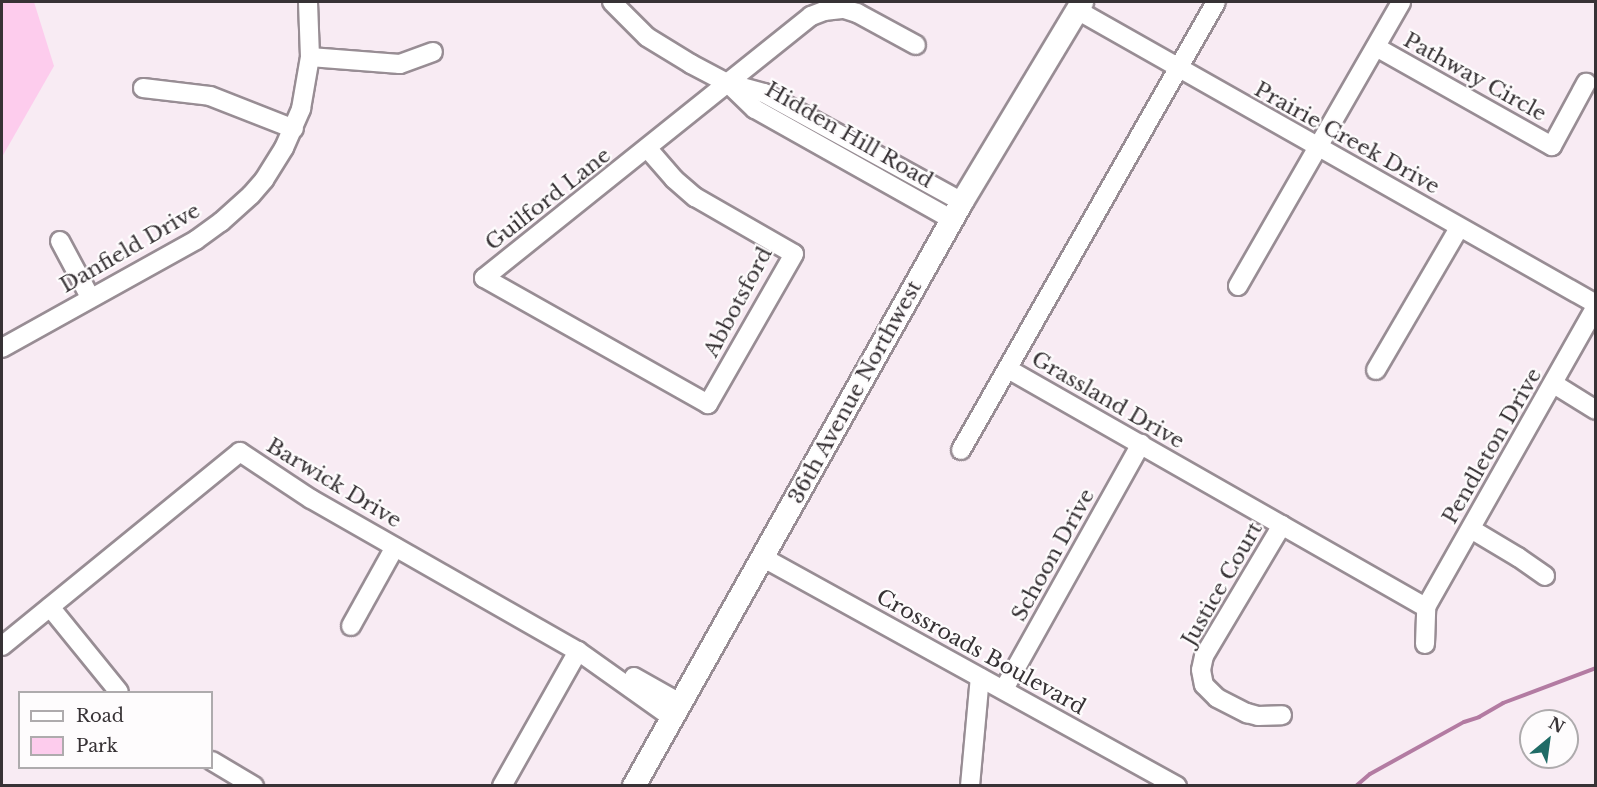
<!DOCTYPE html>
<html>
<head>
<meta charset="utf-8">
<style>
	body { margin:0 }
	#map { position:relative; width:1597px; height:787px; overflow:hidden; background:#f8ebf3; font-family:"Libre Baskerville",serif }
	div>[style] { position:absolute }
	.green>* { inset:0; background:#fdcced }
	.stream>* { height:4px; margin:-2px; padding:0 2px; transform-origin:2px; border-radius:2px; background:#b37ba2 }
	.roads { filter:drop-shadow(2px 0 #988d94) drop-shadow(-2px 0 #988d94) drop-shadow(0 2px #988d94) drop-shadow(0 -2px #988d94) }
	.minor>* { height:18px; margin:-9px; padding:0 9px; transform-origin:9px; border-radius:9px; background:#fff }
	.major>* { height:22px; margin:-11px; padding:0 11px; transform-origin:11px; border-radius:11px; background:#fff }
	span { translate:-50% -50%; white-space:nowrap; text-align:center; line-height:1.15; -webkit-text-stroke:4.5px #fefcfd; paint-order:stroke }
	.street-label { font-size:21px; color:#373235 }
	.frame { position:absolute; inset:0; border:3px solid #373235; pointer-events:none }
	.legend { position:absolute; left:18px; top:691px; width:195px; height:78px; box-sizing:border-box; background:#fefcfd; border:2px solid #aeabad; margin:0; padding:8px 10px; list-style:none; font-size:18px; color:#373235 }
	.legend li { display:flex; align-items:center; gap:12px; height:30px }
	.legend b { width:30px; border:2px solid #aeabad }
	.north { position:absolute; left:1519px; top:709px; width:60px; height:60px; box-sizing:border-box; background:#fefcfd; border:2px solid #aeabad; border-radius:50%; rotate:29deg; font-size:16px; font-weight:700; line-height:24px; text-align:center; color:#373235 }
	.north::after { content:''; display:block; margin:auto; width:21px; height:27px; background:#206b66; clip-path:polygon(50% 0,100% 100%,50% 72%,0 100%) }
</style>
</head>
<body>
<div id="map">
	<div class="green">
		<div style="clip-path:polygon(2px 2px,34px 2px,54px 66px,2px 157px)"></div>
	</div>
	<div class="stream">
		<div style="left:1356px;top:786px;width:18px;rotate:-41deg"></div>
		<div style="left:1370px;top:774px;width:107px;rotate:-29deg"></div>
		<div style="left:1464px;top:722px;width:16px;rotate:-18deg"></div>
		<div style="left:1479px;top:717px;width:28px;rotate:-30deg"></div>
		<div style="left:1503px;top:703px;width:99px;rotate:-20.6deg"></div>
	</div>
	<div class="roads">
		<div class="minor">
			<div style="left:612px;top:2px;width:49px;rotate:45deg"></div>
			<div style="left:647px;top:37px;width:52px;rotate:31.5deg"></div>
			<div style="left:691px;top:64px;width:41px;rotate:27.8deg"></div>
			<div style="left:727px;top:83px;width:38px;rotate:15deg"></div>
			<div style="left:764px;top:93px;width:226px;rotate:28.8deg"></div>
			<div style="left:1077px;top:10px;width:596px;rotate:29.53deg"></div>
			<div style="left:1376px;top:47px;width:202px;rotate:29.4deg"></div>
			<div style="left:1552px;top:146px;width:72px;rotate:-61.6deg"></div>
			<div style="left:310px;top:57px;width:90px;rotate:4.4deg"></div>
			<div style="left:400px;top:64px;width:35px;rotate:-20deg"></div>
			<div style="left:731px;top:86px;width:33px;rotate:44deg"></div>
			<div style="left:755px;top:109px;width:227px;rotate:29.3deg"></div>
			<div style="left:143px;top:88px;width:67px;rotate:6.8deg"></div>
			<div style="left:210px;top:96px;width:90px;rotate:21.4deg"></div>
			<div style="left:648px;top:149px;width:40px;rotate:49deg"></div>
			<div style="left:674px;top:179px;width:28px;rotate:41deg"></div>
			<div style="left:695px;top:197px;width:114px;rotate:29.9deg"></div>
			<div style="left:794px;top:254px;width:173px;rotate:119.8deg"></div>
			<div style="left:708px;top:404px;width:257px;rotate:-150.6deg"></div>
			<div style="left:484px;top:278px;width:419px;rotate:-38.7deg"></div>
			<div style="left:811px;top:16px;width:14px;rotate:-21deg"></div>
			<div style="left:824px;top:11px;width:20px;rotate:-6deg"></div>
			<div style="left:844px;top:9px;width:14px;rotate:17deg"></div>
			<div style="left:857px;top:13px;width:67px;rotate:28.5deg"></div>
			<div style="left:60px;top:241px;width:64px;rotate:61.8deg"></div>
			<div style="left:1238px;top:286px;width:327px;rotate:-60.1deg"></div>
			<div style="left:2px;top:348px;width:222px;rotate:-29.1deg"></div>
			<div style="left:196px;top:240px;width:31px;rotate:-36deg"></div>
			<div style="left:221px;top:222px;width:40px;rotate:-42deg"></div>
			<div style="left:251px;top:195px;width:20px;rotate:-49deg"></div>
			<div style="left:264px;top:180px;width:38px;rotate:-58deg"></div>
			<div style="left:284px;top:148px;width:43px;rotate:-66.4deg"></div>
			<div style="left:301px;top:109px;width:53px;rotate:-80.2deg"></div>
			<div style="left:310px;top:57px;width:55px;rotate:-92.1deg"></div>
			<div style="left:1008px;top:369px;width:481px;rotate:29.7deg"></div>
			<div style="left:1376px;top:370px;width:164px;rotate:-59.7deg"></div>
			<div style="left:1554px;top:384px;width:49px;rotate:31.8deg"></div>
			<div style="left:961px;top:450px;width:515px;rotate:-60.35deg"></div>
			<div style="left:1282px;top:525px;width:152px;rotate:120.8deg"></div>
			<div style="left:1204px;top:656px;width:14px;rotate:102deg"></div>
			<div style="left:1201px;top:670px;width:15px;rotate:79deg"></div>
			<div style="left:1204px;top:685px;width:18px;rotate:45deg"></div>
			<div style="left:1217px;top:698px;width:34px;rotate:27deg"></div>
			<div style="left:1247px;top:713px;width:11px;rotate:15deg"></div>
			<div style="left:1258px;top:716px;width:24px;rotate:-2deg"></div>
			<div style="left:1471px;top:529px;width:55px;rotate:30.8deg"></div>
			<div style="left:1518px;top:557px;width:33px;rotate:35deg"></div>
			<div style="left:762px;top:557px;width:474px;rotate:28.9deg"></div>
			<div style="left:50px;top:607px;width:109px;rotate:50.9deg"></div>
			<div style="left:351px;top:626px;width:90px;rotate:-60.9deg"></div>
			<div style="left:1425px;top:644px;width:37px;rotate:-88deg"></div>
			<div style="left:1426px;top:607px;width:345px;rotate:-60.5deg"></div>
			<div style="left:2px;top:646px;width:307px;rotate:-39.2deg"></div>
			<div style="left:240px;top:452px;width:85px;rotate:33.5deg"></div>
			<div style="left:311px;top:499px;width:307px;rotate:29.7deg"></div>
			<div style="left:578px;top:651px;width:114px;rotate:35.4deg"></div>
			<div style="left:634px;top:677px;width:53px;rotate:29.5deg"></div>
			<div style="left:1004px;top:689px;width:281px;rotate:-60.8deg"></div>
			<div style="left:212px;top:761px;width:49px;rotate:30.8deg"></div>
			<div style="left:502px;top:786px;width:155px;rotate:-60.6deg"></div>
			<div style="left:970px;top:786px;width:109px;rotate:-84.8deg"></div>
		</div>
		<div class="major">
			<div style="left:634px;top:786px;width:670px;rotate:-60.68deg"></div>
			<div style="left:962px;top:202px;width:233px;rotate:-59deg"></div>
		</div>
	</div>
	<div class="street-label">
		<span style="left:1475px;top:77px;rotate:29deg">Pathway Circle</span>
		<span style="left:849px;top:135px;rotate:30deg">Hidden Hill Road</span>
		<span style="left:1347px;top:138px;rotate:29deg">Prairie Creek Drive</span>
		<span style="left:548px;top:199px;rotate:-38deg">Guilford Lane</span>
		<span style="left:130px;top:248px;rotate:-30deg">Danfield Drive</span>
		<span style="left:738px;top:302px;rotate:-62deg">Abbotsford</span>
		<span style="left:855px;top:392px;rotate:-61deg">36th Avenue Northwest</span>
		<span style="left:1108px;top:400px;rotate:30deg">Grassland Drive</span>
		<span style="left:1492px;top:446px;rotate:-60deg">Pendleton Drive</span>
		<span style="left:334px;top:483px;rotate:31deg">Barwick Drive</span>
		<span style="left:1053px;top:555px;rotate:-61deg">Schoon Drive</span>
		<span style="left:1222px;top:584px;rotate:-60deg">Justice Court</span>
		<span style="left:981px;top:652px;rotate:29deg">Crossroads Boulevard</span>
	</div>
	<div class="frame"></div>
	<ul class="legend">
	<li><b style="height:8px;background:#fff"></b>Road</li>
	<li><b style="height:16px;background:#fdcced"></b>Park</li>
	</ul>
	<div class="north">N</div>
</div>
</body>
</html>
